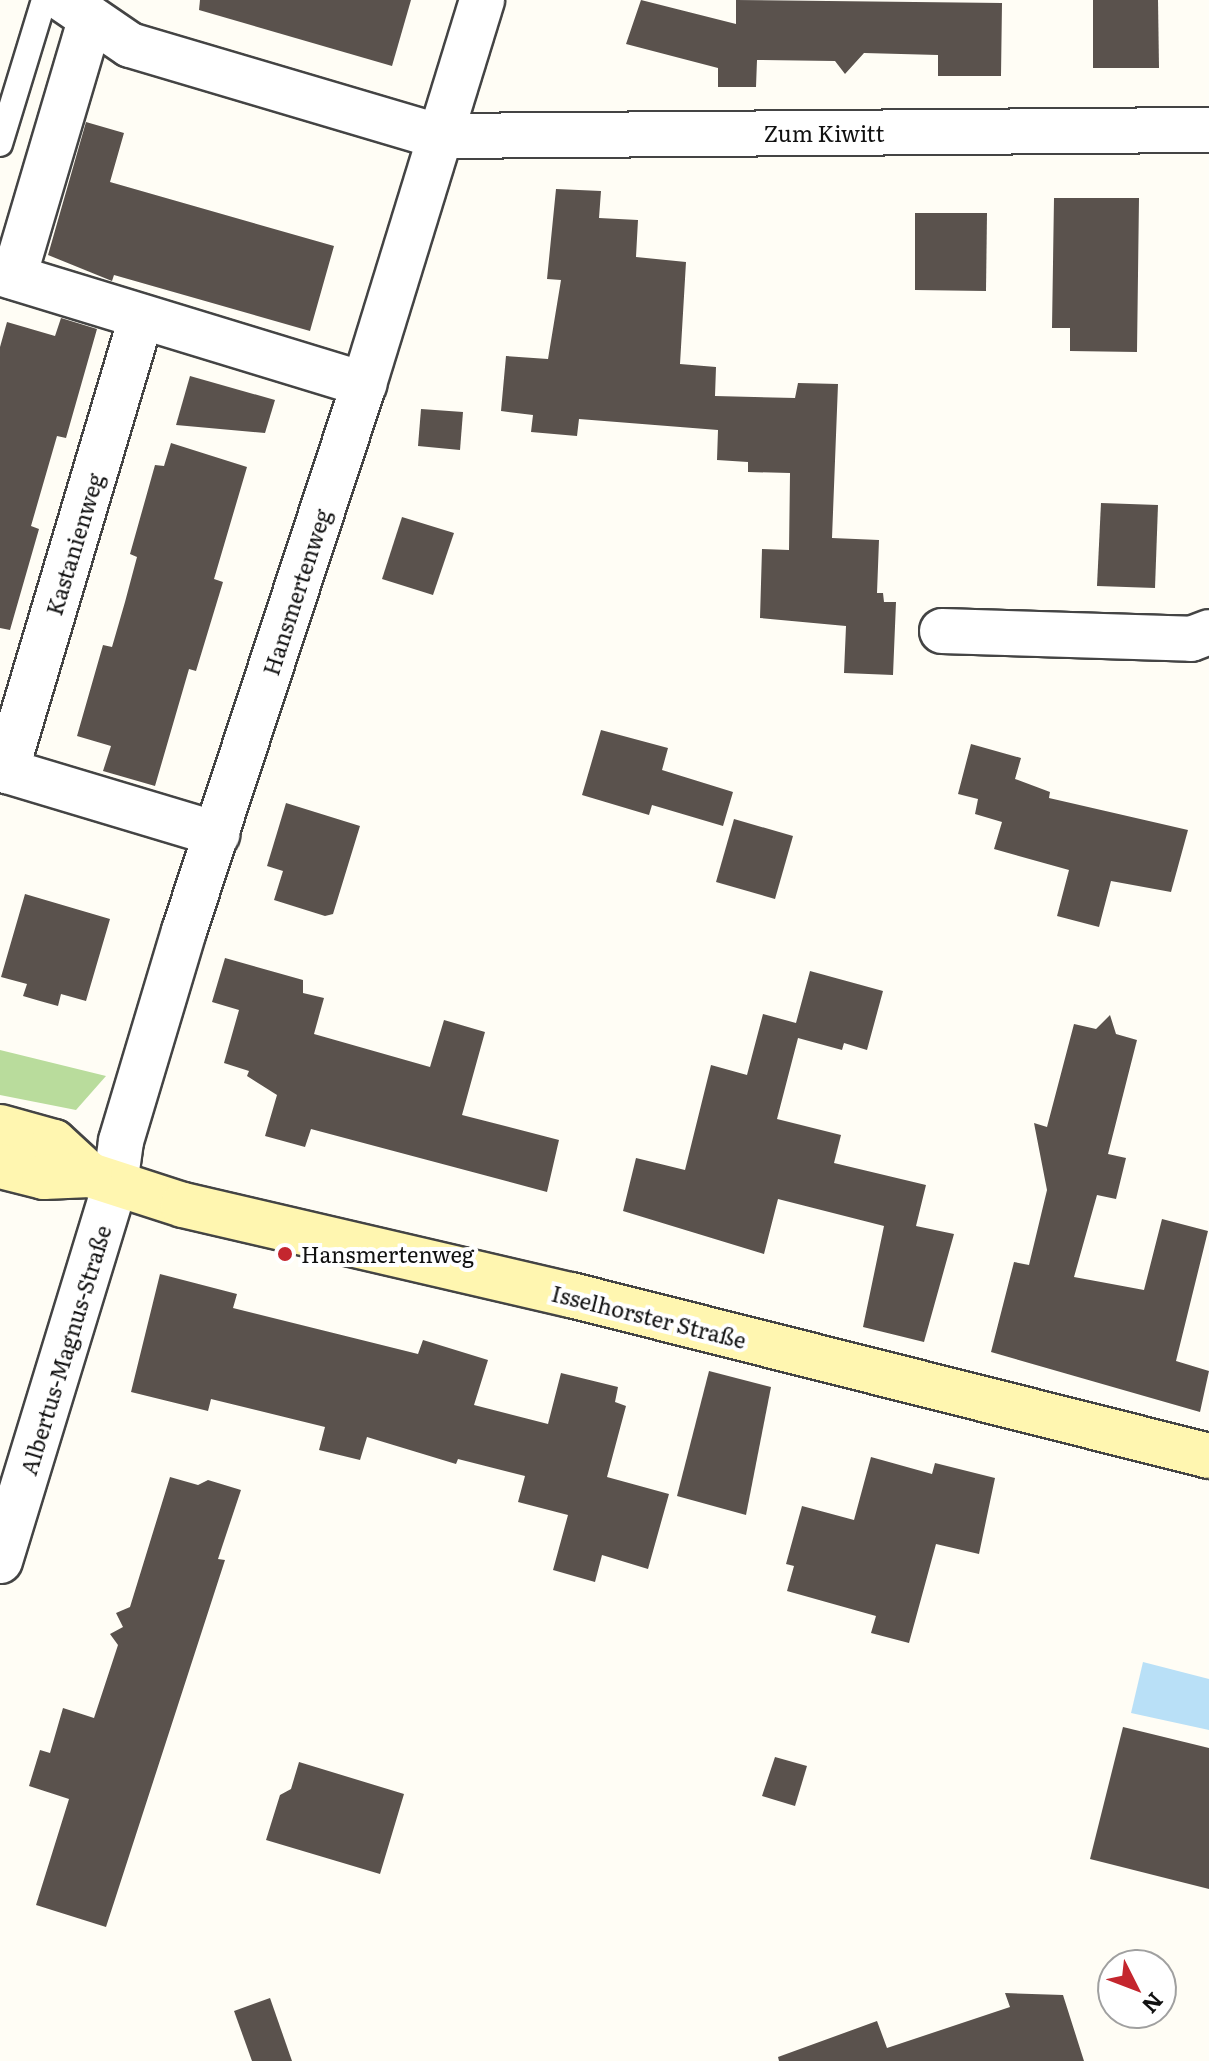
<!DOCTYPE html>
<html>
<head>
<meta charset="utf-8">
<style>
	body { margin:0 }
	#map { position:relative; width:1209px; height:2061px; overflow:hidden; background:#fffdf5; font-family:Literata,serif }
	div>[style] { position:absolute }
	.forest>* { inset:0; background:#b9dc9c }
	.water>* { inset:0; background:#b9e0f7 }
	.building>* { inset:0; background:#5a524d }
	.roads { filter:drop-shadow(2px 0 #444) drop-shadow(-2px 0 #444) drop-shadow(0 2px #444) drop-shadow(0 -2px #444) }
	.lane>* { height:24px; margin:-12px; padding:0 12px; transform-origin:12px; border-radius:12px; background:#fff }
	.street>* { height:44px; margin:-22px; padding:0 22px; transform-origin:22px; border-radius:22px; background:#fff }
	.secondary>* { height:44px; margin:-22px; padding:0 22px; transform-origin:22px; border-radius:22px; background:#fff6b0 }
	.dots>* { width:22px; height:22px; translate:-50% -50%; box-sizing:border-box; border:4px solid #fff; border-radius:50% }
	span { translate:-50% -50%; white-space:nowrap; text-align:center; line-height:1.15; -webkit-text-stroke:8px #fff; paint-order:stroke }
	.street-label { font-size:22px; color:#111 }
	.poi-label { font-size:22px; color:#111 }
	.left { translate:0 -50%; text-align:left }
	.north { position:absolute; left:1097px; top:1949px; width:80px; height:80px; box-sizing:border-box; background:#fff; border:2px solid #a0a0a0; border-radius:50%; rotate:132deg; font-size:22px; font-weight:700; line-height:32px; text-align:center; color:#111 }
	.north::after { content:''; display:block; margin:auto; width:28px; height:36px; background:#c4262e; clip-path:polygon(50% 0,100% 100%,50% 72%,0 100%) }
</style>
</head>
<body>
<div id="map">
	<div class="forest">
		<div style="clip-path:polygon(0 1050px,106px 1076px,76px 1110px,0 1095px)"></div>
	</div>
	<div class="water">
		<div style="clip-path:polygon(1143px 1662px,1209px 1679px,1209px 1730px,1131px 1713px)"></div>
	</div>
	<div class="building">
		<div style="clip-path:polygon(200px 0,411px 0,392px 66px,199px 10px)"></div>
		<div style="clip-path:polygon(641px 0,736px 24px,736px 0,1002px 3px,1001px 76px,938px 76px,938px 55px,864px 53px,845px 74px,835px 61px,757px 60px,756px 87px,718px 87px,718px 68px,626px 44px)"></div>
		<div style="clip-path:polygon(1093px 0,1158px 0,1159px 68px,1093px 68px)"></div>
		<div style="clip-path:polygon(86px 122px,124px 133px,110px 182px,334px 246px,310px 331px,114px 275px,112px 281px,48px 255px)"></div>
		<div style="clip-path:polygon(556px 189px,601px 191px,599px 218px,638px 220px,636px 257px,686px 262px,680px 364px,716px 367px,715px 396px,795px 398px,798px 383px,838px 384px,832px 538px,879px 540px,877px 593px,883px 593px,884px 602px,896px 602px,893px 675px,844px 673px,846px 626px,760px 618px,762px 549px,789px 550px,790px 473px,748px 472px,748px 462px,717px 460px,718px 430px,579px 419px,577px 436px,531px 432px,533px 415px,501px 411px,506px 356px,548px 359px,561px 280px,547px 279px)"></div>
		<div style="clip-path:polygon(1054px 198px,1139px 198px,1137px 352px,1070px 351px,1070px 328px,1052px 328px)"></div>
		<div style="clip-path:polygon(915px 213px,987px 213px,986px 291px,915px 290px)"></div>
		<div style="clip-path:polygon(61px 318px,97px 329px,66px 438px,57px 436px,31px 526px,39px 529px,10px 630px,0 628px,0 347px,7px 322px,55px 336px)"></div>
		<div style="clip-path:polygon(190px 376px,275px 400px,265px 433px,176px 425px)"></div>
		<div style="clip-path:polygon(421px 409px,463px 412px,460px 450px,418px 446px)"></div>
		<div style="clip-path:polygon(171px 443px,247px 467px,214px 579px,223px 582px,196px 671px,189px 669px,155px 786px,103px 771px,111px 746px,77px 736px,103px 645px,112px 647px,125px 602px,137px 557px,130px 554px,155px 465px,164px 466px)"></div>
		<div style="clip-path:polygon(1101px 503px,1158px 505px,1155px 588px,1097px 586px)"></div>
		<div style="clip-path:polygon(402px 517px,454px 533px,433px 595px,382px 579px)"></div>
		<div style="clip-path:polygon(601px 730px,668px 748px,662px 770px,733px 792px,723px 826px,652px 805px,649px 815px,582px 795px)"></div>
		<div style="clip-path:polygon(971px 744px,1021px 758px,1015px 779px,1050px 792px,1049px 798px,1188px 830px,1171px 892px,1111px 881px,1099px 927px,1057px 916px,1069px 870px,994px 849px,1002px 822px,975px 814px,978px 799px,958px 794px)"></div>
		<div style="clip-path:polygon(286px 803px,360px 826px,333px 914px,325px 916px,274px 900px,283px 871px,267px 866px)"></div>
		<div style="clip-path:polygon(734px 819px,793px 836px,775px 899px,716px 882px)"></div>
		<div style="clip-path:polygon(25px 894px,110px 919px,86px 1001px,61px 994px,58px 1006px,40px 1001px,23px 996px,27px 984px,1px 977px)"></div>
		<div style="clip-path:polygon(225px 958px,303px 980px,303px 993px,324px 998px,314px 1034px,430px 1067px,444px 1020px,485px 1032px,462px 1115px,559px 1140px,547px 1192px,311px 1129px,305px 1147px,265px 1136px,277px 1095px,247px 1076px,249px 1071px,224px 1063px,239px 1010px,212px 1002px)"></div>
		<div style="clip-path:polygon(810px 971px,883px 991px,867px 1050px,844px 1043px,842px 1050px,798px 1038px,777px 1119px,841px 1135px,834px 1163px,926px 1185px,916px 1226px,954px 1234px,924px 1342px,863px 1327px,884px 1226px,778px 1199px,764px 1254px,623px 1211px,636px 1158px,685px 1170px,711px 1065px,747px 1075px,763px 1014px,796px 1023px)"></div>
		<div style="clip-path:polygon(1110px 1015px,1116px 1034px,1137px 1040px,1108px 1154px,1126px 1158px,1116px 1199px,1097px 1195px,1074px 1277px,1144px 1290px,1162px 1219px,1208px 1231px,1176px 1361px,1209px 1371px,1200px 1412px,991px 1352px,1014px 1262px,1029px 1265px,1047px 1190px,1034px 1123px,1047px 1127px,1074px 1024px,1096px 1029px)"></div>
		<div style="clip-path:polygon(160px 1274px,237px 1294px,233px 1308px,418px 1354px,423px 1340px,488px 1360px,474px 1405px,548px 1424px,561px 1373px,618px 1387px,615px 1402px,626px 1406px,607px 1477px,669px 1494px,648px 1569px,602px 1555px,595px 1582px,553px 1570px,568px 1515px,518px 1502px,525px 1476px,458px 1459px,456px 1464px,367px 1437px,360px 1460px,319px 1450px,325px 1427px,211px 1399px,208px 1411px,131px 1392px)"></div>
		<div style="clip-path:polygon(709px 1371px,771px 1387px,746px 1515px,677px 1496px)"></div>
		<div style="clip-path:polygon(871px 1457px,932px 1474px,935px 1463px,995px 1478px,979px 1554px,936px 1544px,909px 1643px,871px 1633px,876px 1616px,787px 1591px,794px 1566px,786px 1564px,802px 1506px,854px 1520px)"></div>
		<div style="clip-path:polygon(170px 1477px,198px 1485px,208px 1480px,241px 1490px,218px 1559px,225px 1560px,106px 1927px,36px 1905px,69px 1799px,29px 1786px,40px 1750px,50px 1753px,63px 1708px,94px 1718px,118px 1645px,110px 1634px,123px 1627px,116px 1613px,130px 1607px)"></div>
		<div style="clip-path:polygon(1123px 1727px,1209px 1748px,1209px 1889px,1090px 1859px)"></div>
		<div style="clip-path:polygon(775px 1757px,807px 1766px,795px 1806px,762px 1796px)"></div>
		<div style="clip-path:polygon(299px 1762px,404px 1794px,380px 1874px,266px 1840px,280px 1795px,291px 1789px)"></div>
		<div style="clip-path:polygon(1005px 1993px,1063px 1995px,1084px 2061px,779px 2061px,778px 2057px,877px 2021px,887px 2048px,1010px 2007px)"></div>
		<div style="clip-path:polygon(270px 1998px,292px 2061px,252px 2061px,234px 2011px)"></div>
	</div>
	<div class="roads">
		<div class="lane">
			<div style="left:0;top:144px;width:151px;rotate:-73deg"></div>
		</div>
		<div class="street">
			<div style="left:64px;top:0;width:80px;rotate:34.3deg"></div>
			<div style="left:130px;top:45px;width:321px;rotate:16.5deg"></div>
			<div style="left:438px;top:136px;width:771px;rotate:-0.45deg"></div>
			<div style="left:0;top:273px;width:381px;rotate:17deg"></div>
			<div style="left:14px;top:277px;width:267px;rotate:-73.5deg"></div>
			<div style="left:942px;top:631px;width:249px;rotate:1.8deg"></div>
			<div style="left:1191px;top:639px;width:19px;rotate:-21deg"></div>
			<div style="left:0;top:769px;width:227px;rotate:16.7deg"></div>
			<div style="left:6px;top:771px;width:474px;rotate:-73.4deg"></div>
			<div style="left:0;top:1561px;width:393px;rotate:-73deg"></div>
			<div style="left:115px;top:1185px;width:44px;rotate:-82.2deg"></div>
			<div style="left:121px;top:1141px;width:219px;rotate:-73.3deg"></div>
			<div style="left:184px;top:931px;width:576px;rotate:-71.79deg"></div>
			<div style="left:364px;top:384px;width:402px;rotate:-72.9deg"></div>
		</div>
		<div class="secondary">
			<div style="left:0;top:1127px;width:56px;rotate:15.5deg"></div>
			<div style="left:54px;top:1142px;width:49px;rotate:42.5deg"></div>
			<div style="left:90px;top:1175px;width:98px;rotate:17.9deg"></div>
			<div style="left:183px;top:1205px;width:398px;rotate:13.1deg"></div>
			<div style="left:571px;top:1295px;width:658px;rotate:14.16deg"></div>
			<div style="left:0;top:1166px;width:45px;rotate:14deg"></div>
			<div style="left:44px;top:1177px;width:46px;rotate:-2.5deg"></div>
		</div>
	</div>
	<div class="dots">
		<div style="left:285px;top:1254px;background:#c4262e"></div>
	</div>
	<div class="street-label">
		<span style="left:824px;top:133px">Zum Kiwitt</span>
		<span style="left:74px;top:544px;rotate:-73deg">Kastanienweg</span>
		<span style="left:296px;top:592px;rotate:-72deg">Hansmertenweg</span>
		<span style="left:649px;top:1316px;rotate:14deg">Isselhorster Straße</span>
		<span style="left:65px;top:1350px;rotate:-73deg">Albertus-Magnus-Straße</span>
	</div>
	<div class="poi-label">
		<span class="left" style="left:301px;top:1254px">Hansmertenweg</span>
	</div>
	<div class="north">N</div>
</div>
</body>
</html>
